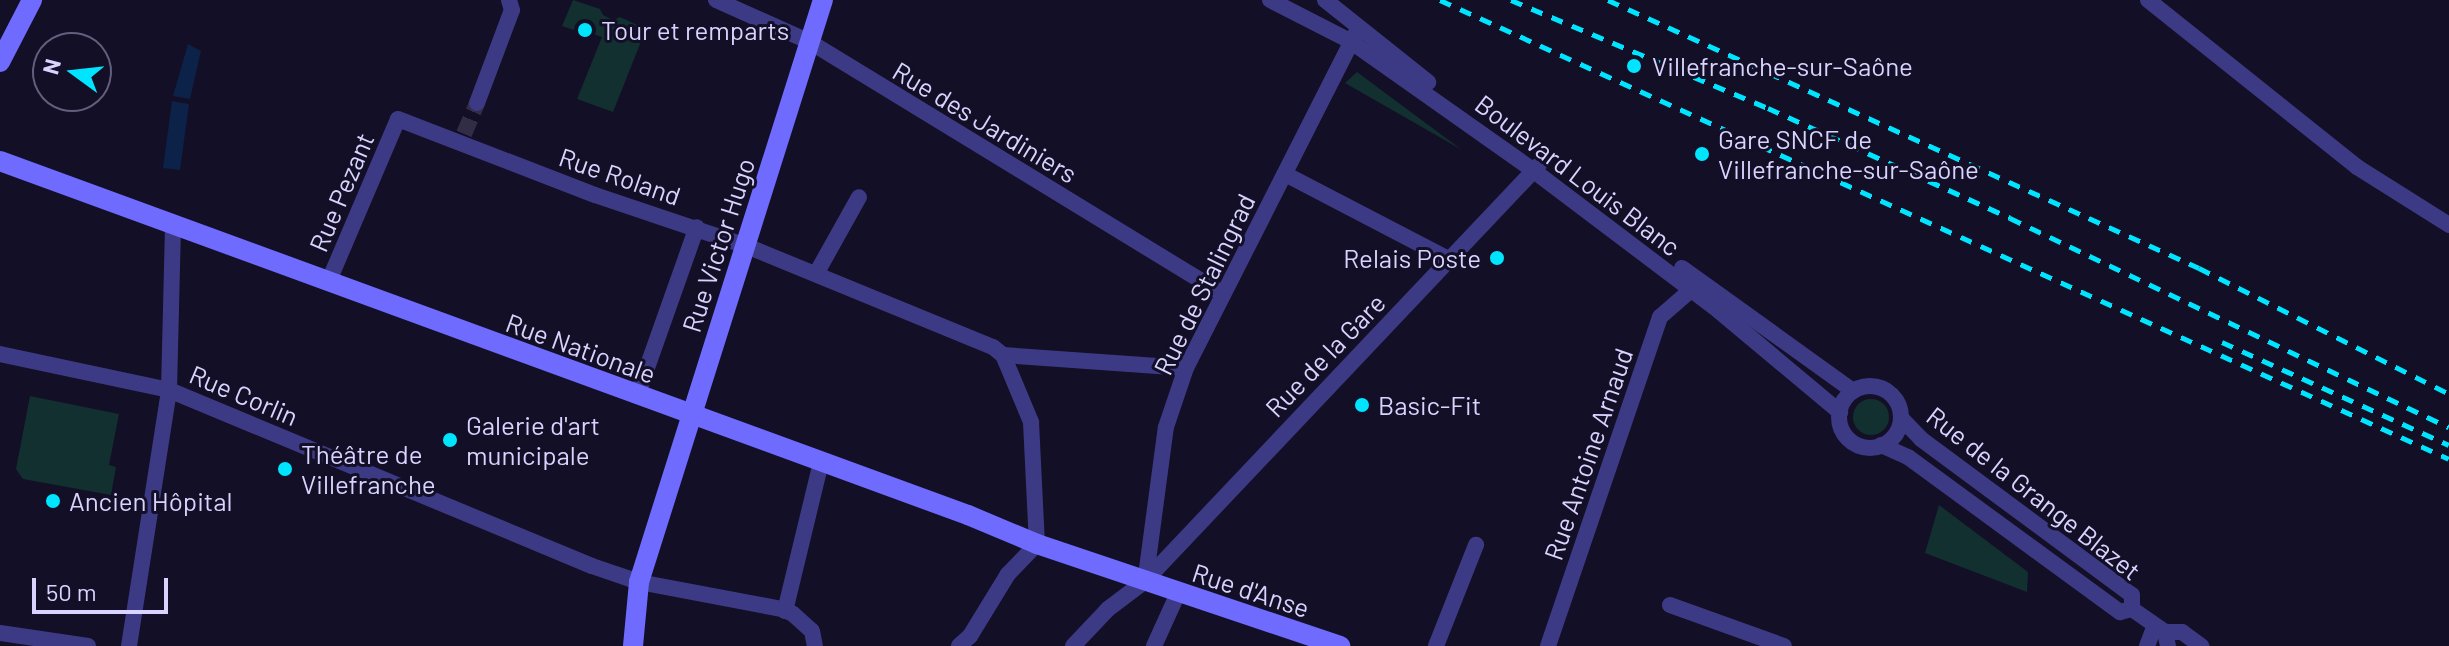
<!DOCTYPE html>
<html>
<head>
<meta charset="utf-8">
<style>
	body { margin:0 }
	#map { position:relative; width:2449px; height:646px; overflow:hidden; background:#130f26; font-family:Barlow,sans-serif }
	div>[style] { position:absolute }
	.green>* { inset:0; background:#12302f }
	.round { border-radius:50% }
	.water>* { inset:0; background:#0c2248 }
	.street-tunnel>* { height:16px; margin-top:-8px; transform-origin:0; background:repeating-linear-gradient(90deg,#312d47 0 16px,transparent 0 24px) }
	.street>* { height:16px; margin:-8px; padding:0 8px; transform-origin:8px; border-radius:8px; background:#3d3a85 }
	.street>.ring { margin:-8px; padding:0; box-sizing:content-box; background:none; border:16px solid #3d3a85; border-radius:50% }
	.secondary>* { height:20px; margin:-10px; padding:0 10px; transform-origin:10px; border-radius:10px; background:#6f6bff }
	.rail>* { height:5px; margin-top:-2.5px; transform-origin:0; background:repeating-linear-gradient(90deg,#00e5ff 0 12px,transparent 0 22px) }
	.dots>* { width:22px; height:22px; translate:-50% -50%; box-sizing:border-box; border:4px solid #130f26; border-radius:50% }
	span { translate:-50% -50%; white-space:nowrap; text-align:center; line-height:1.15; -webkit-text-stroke:6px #130f26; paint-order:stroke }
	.poi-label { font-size:26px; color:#d9d4ff }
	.left { translate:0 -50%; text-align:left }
	.right { translate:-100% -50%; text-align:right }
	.street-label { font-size:26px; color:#d9d4ff }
	.north { position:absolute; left:32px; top:32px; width:80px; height:80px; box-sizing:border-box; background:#130f26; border:2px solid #625e7d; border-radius:50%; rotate:285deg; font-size:22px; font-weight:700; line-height:32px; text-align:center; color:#d9d4ff }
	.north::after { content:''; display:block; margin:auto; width:28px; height:36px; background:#00e5ff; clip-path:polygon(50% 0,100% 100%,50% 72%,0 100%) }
	.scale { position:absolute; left:32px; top:578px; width:136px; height:36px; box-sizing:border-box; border:4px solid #d9d4ff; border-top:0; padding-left:10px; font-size:24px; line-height:28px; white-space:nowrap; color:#d9d4ff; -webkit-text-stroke:6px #130f26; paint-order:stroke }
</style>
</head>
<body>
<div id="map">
	<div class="green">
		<div style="clip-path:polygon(573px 0,600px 9px,603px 15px,613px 20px,620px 17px,646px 29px,613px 112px,577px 99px,602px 37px,593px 34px,593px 27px,587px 22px,579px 25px,577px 31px,562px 26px)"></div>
		<div style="clip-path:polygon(1357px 72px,1462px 150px,1345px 83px)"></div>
		<div style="clip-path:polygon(30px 396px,119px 414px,109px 465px,116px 467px,111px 495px,23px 479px,16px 469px)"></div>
		<div class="round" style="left:1853px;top:399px;width:36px;height:36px"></div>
		<div style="clip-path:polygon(1939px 505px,2028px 572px,2027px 592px,1925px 553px)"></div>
	</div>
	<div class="water">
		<div style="clip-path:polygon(188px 44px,201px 51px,190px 99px,173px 96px)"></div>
		<div style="clip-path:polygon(172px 101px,189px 104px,180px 170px,163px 168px)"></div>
	</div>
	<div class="street-tunnel">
		<div style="left:464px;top:134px;width:34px;rotate:-67deg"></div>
	</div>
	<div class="street">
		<div style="left:716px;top:0;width:103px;rotate:24.1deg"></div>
		<div style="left:810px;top:42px;width:484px;rotate:31.4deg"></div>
		<div style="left:1270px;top:0;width:90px;rotate:27.1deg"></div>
		<div style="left:1350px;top:41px;width:225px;rotate:35.2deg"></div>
		<div style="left:1534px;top:171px;width:232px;rotate:37.1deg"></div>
		<div style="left:1719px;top:311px;width:158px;rotate:39.9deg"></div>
		<div style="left:1325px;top:0;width:132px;rotate:38.5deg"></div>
		<div style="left:2148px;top:0;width:268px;rotate:38.6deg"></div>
		<div style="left:2357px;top:167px;width:109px;rotate:32.2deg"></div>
		<div style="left:477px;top:103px;width:99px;rotate:-69.4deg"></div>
		<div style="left:512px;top:10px;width:10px;rotate:-107deg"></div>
		<div style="left:1285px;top:174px;width:186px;rotate:27.5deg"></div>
		<div style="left:1682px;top:268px;width:211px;rotate:35.7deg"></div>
		<div style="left:816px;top:274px;width:88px;rotate:-60.8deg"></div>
		<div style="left:328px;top:283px;width:178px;rotate:-66.9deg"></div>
		<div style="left:398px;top:119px;width:211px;rotate:21.1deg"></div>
		<div style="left:595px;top:195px;width:157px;rotate:18.6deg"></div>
		<div style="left:744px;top:245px;width:269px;rotate:22.3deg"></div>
		<div style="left:993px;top:347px;width:13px;rotate:39deg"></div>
		<div style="left:1003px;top:355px;width:73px;rotate:67.3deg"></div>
		<div style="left:1031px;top:422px;width:122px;rotate:87.2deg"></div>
		<div style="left:1037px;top:544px;width:42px;rotate:134deg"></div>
		<div style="left:1008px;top:574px;width:73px;rotate:121.5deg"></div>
		<div style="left:970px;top:636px;width:15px;rotate:138deg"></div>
		<div style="left:0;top:354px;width:173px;rotate:12deg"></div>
		<div style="left:169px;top:390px;width:458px;rotate:22.6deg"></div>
		<div style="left:592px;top:566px;width:50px;rotate:18.8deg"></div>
		<div style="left:639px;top:582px;width:146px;rotate:10.7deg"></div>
		<div style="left:782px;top:609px;width:12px;rotate:24deg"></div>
		<div style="left:793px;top:614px;width:25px;rotate:42deg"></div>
		<div style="left:812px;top:631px;width:15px;rotate:79deg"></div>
		<div style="left:1003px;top:355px;width:183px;rotate:4.1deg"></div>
		<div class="ring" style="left:1839px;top:386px;width:46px;height:46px"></div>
		<div style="left:637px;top:396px;width:179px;rotate:-70.5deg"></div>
		<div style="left:1901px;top:418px;width:29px;rotate:46deg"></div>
		<div style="left:1921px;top:439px;width:262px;rotate:36.5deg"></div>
		<div style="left:2132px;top:595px;width:14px;rotate:90deg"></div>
		<div style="left:1881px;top:445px;width:30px;rotate:24deg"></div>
		<div style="left:1908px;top:457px;width:263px;rotate:36.2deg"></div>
		<div style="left:2120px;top:612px;width:12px;rotate:-14deg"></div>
		<div style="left:1146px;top:576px;width:150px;rotate:-82.4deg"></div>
		<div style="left:1166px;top:427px;width:62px;rotate:-71.3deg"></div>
		<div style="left:1186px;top:368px;width:376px;rotate:-63.1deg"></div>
		<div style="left:1670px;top:605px;width:121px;rotate:19.8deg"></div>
		<div style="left:2132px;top:609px;width:40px;rotate:34.9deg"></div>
		<div style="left:2165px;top:632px;width:14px;rotate:78deg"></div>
		<div style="left:785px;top:611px;width:153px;rotate:-76.4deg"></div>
		<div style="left:2165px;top:632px;width:17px"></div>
		<div style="left:2182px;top:632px;width:24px;rotate:36deg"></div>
		<div style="left:0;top:633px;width:89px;rotate:8.4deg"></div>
		<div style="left:129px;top:646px;width:259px;rotate:-81.1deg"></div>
		<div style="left:169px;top:390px;width:163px;rotate:-88.6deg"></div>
		<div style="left:1073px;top:646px;width:51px;rotate:-46.6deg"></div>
		<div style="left:1108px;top:609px;width:46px;rotate:-37.1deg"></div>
		<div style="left:1145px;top:581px;width:573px;rotate:-46.56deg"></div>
		<div style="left:1154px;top:646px;width:58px;rotate:-65.6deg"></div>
		<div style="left:1436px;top:646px;width:109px;rotate:-68.4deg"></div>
		<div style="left:1548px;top:646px;width:348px;rotate:-71.2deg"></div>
		<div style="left:1660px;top:317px;width:43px;rotate:-41.2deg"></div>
		<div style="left:2147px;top:646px;width:22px;rotate:-69deg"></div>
	</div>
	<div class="secondary">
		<div style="left:0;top:62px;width:70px;rotate:-62.7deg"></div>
		<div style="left:0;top:161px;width:1031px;rotate:20.09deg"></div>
		<div style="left:968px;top:515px;width:75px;rotate:22.8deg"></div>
		<div style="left:1037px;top:544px;width:320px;rotate:18.6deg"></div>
		<div style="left:633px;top:646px;width:64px;rotate:-84.6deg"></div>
		<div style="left:639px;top:582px;width:610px;rotate:-72.46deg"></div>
	</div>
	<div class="rail">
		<div style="left:1440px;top:0;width:1108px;rotate:24.46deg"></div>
		<div style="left:1511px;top:0;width:279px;rotate:22.8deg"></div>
		<div style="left:1768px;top:108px;width:266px;rotate:24.4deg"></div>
		<div style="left:2010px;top:218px;width:486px;rotate:25.5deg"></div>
		<div style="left:1608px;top:0;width:649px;rotate:24.39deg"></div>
		<div style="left:2199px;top:268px;width:280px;rotate:26.7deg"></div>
		<div style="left:2222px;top:342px;width:249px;rotate:24.4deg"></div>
	</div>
	<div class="dots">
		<div style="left:585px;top:30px;background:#00e5ff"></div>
		<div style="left:1634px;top:66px;background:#00e5ff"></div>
		<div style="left:1702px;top:154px;background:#00e5ff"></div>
		<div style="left:1497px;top:258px;background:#00e5ff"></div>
		<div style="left:1362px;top:405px;background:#00e5ff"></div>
		<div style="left:450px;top:440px;background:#00e5ff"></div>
		<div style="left:285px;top:469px;background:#00e5ff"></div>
		<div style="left:53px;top:501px;background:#00e5ff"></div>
	</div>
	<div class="poi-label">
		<span class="left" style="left:601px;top:30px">Tour et remparts</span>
		<span class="left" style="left:1652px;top:66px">Villefranche-sur-Saône</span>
		<span class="left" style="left:1718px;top:154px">Gare SNCF de<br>Villefranche-sur-Saône</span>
		<span class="right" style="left:1481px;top:258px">Relais Poste</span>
		<span class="left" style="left:1378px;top:405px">Basic-Fit</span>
		<span class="left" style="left:466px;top:440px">Galerie d'art<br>municipale</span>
		<span class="left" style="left:301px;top:469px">Théâtre de<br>Villefranche</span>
		<span class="left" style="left:69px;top:501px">Ancien Hôpital</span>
	</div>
	<div class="street-label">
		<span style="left:985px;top:122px;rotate:31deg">Rue des Jardiniers</span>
		<span style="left:1578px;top:175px;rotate:37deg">Boulevard Louis Blanc</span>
		<span style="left:620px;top:176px;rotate:19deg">Rue Roland</span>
		<span style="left:341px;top:192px;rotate:-67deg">Rue Pezant</span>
		<span style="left:718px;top:245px;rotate:-72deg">Rue Victor Hugo</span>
		<span style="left:1204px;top:284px;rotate:-64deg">Rue de Stalingrad</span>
		<span style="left:581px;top:348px;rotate:20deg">Rue Nationale</span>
		<span style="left:1325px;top:355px;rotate:-46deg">Rue de la Gare</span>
		<span style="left:244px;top:395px;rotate:23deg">Rue Corlin</span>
		<span style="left:1588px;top:454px;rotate:-71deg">Rue Antoine Arnaud</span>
		<span style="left:2034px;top:493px;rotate:38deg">Rue de la Grange Blazet</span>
		<span style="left:1251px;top:590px;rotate:18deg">Rue d'Anse</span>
	</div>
	<div class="north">N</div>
	<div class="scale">50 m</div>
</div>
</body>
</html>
